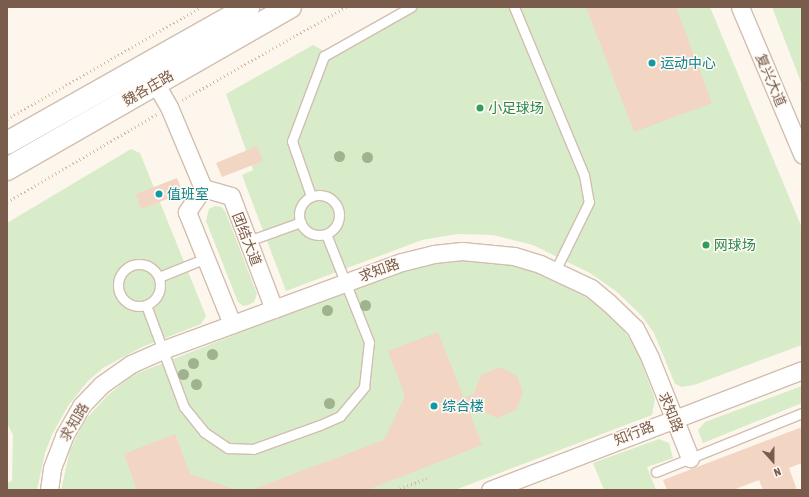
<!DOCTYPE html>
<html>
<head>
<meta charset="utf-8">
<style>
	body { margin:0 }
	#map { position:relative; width:809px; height:497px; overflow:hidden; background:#fdf6ec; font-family:"Asap Condensed","Noto Sans SC",sans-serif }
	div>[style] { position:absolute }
	.green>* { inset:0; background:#d8ecc9 }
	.building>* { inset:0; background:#f3d5c3 }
	.path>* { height:2.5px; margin-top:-1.25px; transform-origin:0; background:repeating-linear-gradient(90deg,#d9b8a5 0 1px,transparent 0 4px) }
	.roads { filter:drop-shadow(1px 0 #d1beb0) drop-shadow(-1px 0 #d1beb0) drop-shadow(0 1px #d1beb0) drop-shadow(0 -1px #d1beb0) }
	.lane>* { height:9px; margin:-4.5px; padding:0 4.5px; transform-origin:4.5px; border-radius:4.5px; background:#fff }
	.lane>.ring { margin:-4.5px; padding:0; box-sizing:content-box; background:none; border:9px solid #fff; border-radius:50% }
	.street>* { height:17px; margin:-8.5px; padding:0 8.5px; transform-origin:8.5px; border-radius:8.5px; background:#fff }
	.secondary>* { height:22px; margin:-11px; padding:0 11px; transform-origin:11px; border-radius:11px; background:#fff }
	.trees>* { width:11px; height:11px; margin:-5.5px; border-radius:50%; background:#a0b28e }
	.dots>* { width:11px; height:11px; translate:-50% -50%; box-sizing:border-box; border:2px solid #fffaf3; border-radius:50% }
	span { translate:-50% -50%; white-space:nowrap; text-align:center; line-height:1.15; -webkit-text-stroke:3px #fffaf3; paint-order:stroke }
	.culture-label { font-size:14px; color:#0d838f }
	.left { translate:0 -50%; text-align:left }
	.street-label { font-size:14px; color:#7a5c4d }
	.leisure-label { font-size:14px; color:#27864d }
	.frame { position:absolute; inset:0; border:8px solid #7a5c4d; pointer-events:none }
	.north { position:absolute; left:753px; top:441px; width:40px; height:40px; -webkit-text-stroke:3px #fffaf3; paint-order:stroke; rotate:159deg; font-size:11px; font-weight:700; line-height:16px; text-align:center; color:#7a5c4d }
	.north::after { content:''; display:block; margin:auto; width:14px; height:18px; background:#7a5c4d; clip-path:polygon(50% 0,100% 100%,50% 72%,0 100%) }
</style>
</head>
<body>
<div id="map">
	<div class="green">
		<div style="clip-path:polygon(417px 7px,710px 7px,802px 228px,802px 345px,694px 385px,682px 387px,675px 384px,654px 333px,641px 315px,617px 292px,590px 273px,533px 245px,493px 235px,457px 234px,422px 240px,286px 291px,242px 175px,253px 170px,226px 94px,313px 45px,333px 56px)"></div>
		<div style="clip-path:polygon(772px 7px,802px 7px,802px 85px)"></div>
		<div style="clip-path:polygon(131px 149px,140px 153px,206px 316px,201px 324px,142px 347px,103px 368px,88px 381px,68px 406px,52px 435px,45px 453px,37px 490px,7px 490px,7px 483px,12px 481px,13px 435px,7px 423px,7px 223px)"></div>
		<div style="clip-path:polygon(215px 206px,222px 207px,226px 213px,257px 294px,254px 302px,248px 305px,243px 306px,238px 302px,206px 221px,209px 209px)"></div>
		<div style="clip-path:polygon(433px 256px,486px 256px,535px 268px,570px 285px,598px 305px,620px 325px,637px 350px,655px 399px,652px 415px,455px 490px,61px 490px,70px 450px,85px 420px,108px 395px,133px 375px)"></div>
		<div style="clip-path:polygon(802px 386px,802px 403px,703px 443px,698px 430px,705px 422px)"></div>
		<div style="clip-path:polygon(659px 439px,669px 443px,673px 458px,647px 467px,656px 490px,604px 490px,593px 463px)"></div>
	</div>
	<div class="building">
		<div style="clip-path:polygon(586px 7px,676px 7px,712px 103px,634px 132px)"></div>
		<div style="clip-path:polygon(257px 146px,263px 161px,222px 177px,216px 163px)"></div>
		<div style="clip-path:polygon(177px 178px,183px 193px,141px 209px,136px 194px)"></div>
		<div style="clip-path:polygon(438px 332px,464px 398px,474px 394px,481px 375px,500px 367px,517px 376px,523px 393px,516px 410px,497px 418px,479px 410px,470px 414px,482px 445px,367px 490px,251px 490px,384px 440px,405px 396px,388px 351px)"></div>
		<div style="clip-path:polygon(802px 427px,802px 463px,789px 468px,797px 490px,763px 490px,759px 480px,733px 490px,667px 490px,663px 480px)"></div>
		<div style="clip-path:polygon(175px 434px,190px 474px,236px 490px,137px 490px,124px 454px)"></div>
	</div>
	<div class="path">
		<div style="left:182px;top:100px;width:189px;rotate:-29.6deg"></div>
		<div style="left:7px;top:119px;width:224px;rotate:-30deg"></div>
		<div style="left:7px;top:202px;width:174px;rotate:-30.4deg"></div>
		<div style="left:396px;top:490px;width:36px;rotate:-21deg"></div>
	</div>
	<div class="roads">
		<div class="lane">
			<div style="left:514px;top:7px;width:182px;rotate:67.4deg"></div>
			<div style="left:584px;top:175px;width:27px;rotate:80deg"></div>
			<div style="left:589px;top:202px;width:77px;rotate:116.2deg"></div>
			<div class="ring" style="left:299px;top:195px;width:31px;height:31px"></div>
			<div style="left:311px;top:196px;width:58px;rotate:-109.1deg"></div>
			<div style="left:292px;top:141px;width:91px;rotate:-69.4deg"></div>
			<div style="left:324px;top:56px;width:100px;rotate:-29.4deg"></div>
			<div style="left:248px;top:241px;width:56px;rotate:-19.7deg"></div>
			<div class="ring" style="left:118px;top:264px;width:33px;height:33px"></div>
			<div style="left:159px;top:277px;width:51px;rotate:-22deg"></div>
			<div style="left:146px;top:305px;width:109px;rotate:69.6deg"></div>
			<div style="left:184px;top:407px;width:32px;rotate:51deg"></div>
			<div style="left:204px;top:432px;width:29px;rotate:34deg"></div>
			<div style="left:228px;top:448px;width:25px;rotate:2deg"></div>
			<div style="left:253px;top:449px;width:71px;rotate:-19.7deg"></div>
			<div style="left:320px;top:425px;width:22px;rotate:-24deg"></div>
			<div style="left:340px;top:416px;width:38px;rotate:-50deg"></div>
			<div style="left:364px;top:387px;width:45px;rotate:-83.7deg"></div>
			<div style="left:369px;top:342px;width:116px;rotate:-111.7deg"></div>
			<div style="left:656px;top:472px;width:157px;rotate:-22deg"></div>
		</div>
		<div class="street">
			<div style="left:740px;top:7px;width:160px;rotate:67.1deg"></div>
			<div style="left:150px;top:74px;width:38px;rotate:60deg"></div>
			<div style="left:169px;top:107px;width:88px;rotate:67.2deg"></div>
			<div style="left:203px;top:188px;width:29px;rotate:16deg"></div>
			<div style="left:231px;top:196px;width:121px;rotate:69.2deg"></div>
			<div style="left:203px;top:188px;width:29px;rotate:124deg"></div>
			<div style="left:187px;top:212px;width:121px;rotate:68.1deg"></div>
			<div style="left:49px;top:490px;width:22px;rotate:-82deg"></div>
			<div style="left:52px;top:468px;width:34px;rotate:-69deg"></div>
			<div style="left:64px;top:436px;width:34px;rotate:-60deg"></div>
			<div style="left:81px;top:406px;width:29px;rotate:-46deg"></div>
			<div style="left:101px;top:385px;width:37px;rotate:-35deg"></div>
			<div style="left:131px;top:364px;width:37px;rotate:-24deg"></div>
			<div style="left:165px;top:349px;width:252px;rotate:-20.2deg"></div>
			<div style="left:402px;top:262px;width:33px;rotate:-14deg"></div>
			<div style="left:434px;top:254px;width:28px;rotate:-6deg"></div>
			<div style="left:462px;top:251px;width:52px;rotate:5.5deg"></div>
			<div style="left:514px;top:256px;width:27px;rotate:17deg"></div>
			<div style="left:540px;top:264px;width:56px;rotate:25.2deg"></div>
			<div style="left:591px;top:288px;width:23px;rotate:40deg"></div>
			<div style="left:609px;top:303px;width:36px;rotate:44deg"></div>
			<div style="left:635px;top:328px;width:34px;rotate:63deg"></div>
			<div style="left:650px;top:358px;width:108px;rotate:68.2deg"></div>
			<div style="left:490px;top:490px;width:334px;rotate:-21deg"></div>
		</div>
		<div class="secondary">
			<div style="left:7px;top:143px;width:277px;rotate:-29.4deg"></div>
			<div style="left:7px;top:169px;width:326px;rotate:-29.8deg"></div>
		</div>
	</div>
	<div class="trees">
		<div style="left:339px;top:156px"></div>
		<div style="left:367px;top:157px"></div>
		<div style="left:365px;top:305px"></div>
		<div style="left:327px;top:310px"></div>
		<div style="left:212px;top:354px"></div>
		<div style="left:193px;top:363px"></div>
		<div style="left:183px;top:374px"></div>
		<div style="left:196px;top:384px"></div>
		<div style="left:329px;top:403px"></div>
	</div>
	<div class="dots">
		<div style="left:652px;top:63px;background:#0f9aa8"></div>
		<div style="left:480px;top:108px;background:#2e9e5b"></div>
		<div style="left:159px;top:194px;background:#0f9aa8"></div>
		<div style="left:706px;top:245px;background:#2e9e5b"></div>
		<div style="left:434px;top:406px;background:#0f9aa8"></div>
	</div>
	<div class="culture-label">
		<span class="left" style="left:660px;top:63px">运动中心</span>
		<span class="left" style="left:167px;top:194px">值班室</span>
		<span class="left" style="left:442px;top:406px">综合楼</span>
	</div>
	<div class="street-label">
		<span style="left:771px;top:80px;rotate:67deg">复兴大道</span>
		<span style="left:148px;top:88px;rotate:-30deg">魏各庄路</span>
		<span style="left:247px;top:239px;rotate:69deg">团结大道</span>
		<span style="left:379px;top:270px;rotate:-20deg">求知路</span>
		<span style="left:671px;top:412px;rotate:68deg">求知路</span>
		<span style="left:74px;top:422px;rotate:-59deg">求知路</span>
		<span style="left:634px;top:433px;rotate:-22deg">知行路</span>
	</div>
	<div class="leisure-label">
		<span class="left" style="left:488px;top:108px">小足球场</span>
		<span class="left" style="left:714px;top:245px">网球场</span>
	</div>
	<div class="frame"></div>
	<div class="north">N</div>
</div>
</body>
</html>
